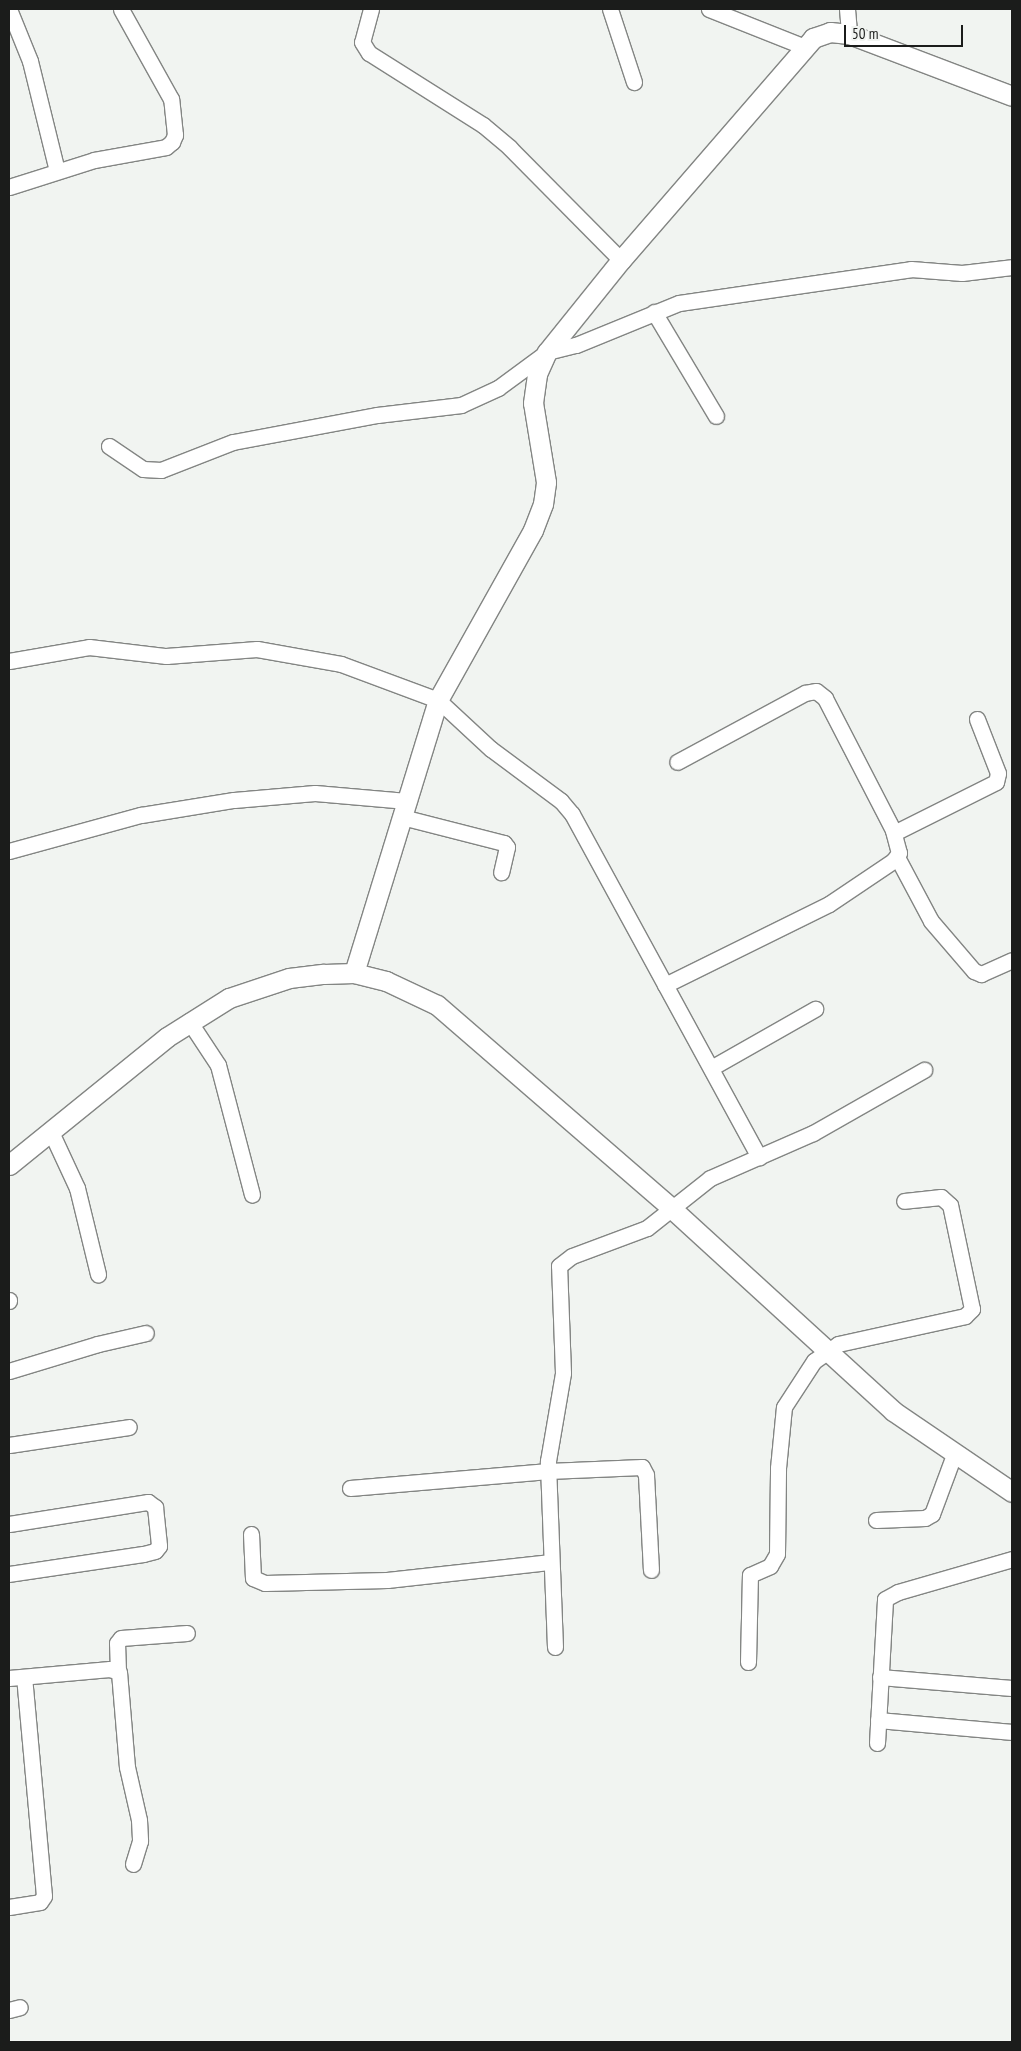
<!DOCTYPE html>
<html>
<head>
<meta charset="utf-8">
<style>
	body { margin:0 }
	#map { position:relative; width:1021px; height:2051px; overflow:hidden; background:#f1f4f1; font-family:"PT Sans Narrow",sans-serif }
	div>[style] { position:absolute }
	.roads { filter:drop-shadow(1px 0 #838583) drop-shadow(-1px 0 #838583) drop-shadow(0 1px #838583) drop-shadow(0 -1px #838583) }
	.minor>* { height:15px; margin:-7.5px; padding:0 7.5px; transform-origin:7.5px; border-radius:7.5px; background:#fff }
	.tertiary>* { height:19px; margin:-9.5px; padding:0 9.5px; transform-origin:9.5px; border-radius:9.5px; background:#fff }
	span { translate:-50% -50%; white-space:nowrap; text-align:center; line-height:1.15; -webkit-text-stroke:5px #f1f4f1; paint-order:stroke }
	.frame { position:absolute; inset:0; border:10px solid #1b1c1b; pointer-events:none }
	.scale { position:absolute; left:844px; top:25px; width:119px; height:22px; box-sizing:border-box; border:2px solid #1b1c1b; border-top:0; padding-left:6px; font-size:15px; line-height:18px; white-space:nowrap; color:#1b1c1b; -webkit-text-stroke:4px #f1f4f1; paint-order:stroke }
</style>
</head>
<body>
<div id="map">
	<div class="roads">
		<div class="minor">
			<div style="left:9px;top:9px;width:56px;rotate:68deg"></div>
			<div style="left:30px;top:61px;width:113px;rotate:76.2deg"></div>
			<div style="left:371px;top:9px;width:34px;rotate:105deg"></div>
			<div style="left:362px;top:42px;width:13px;rotate:58deg"></div>
			<div style="left:369px;top:53px;width:135px;rotate:32.3deg"></div>
			<div style="left:483px;top:125px;width:35px;rotate:40deg"></div>
			<div style="left:510px;top:148px;width:158px;rotate:45.3deg"></div>
			<div style="left:610px;top:9px;width:77px;rotate:71.8deg"></div>
			<div style="left:709px;top:9px;width:103px;rotate:21.6deg"></div>
			<div style="left:847px;top:9px;width:25px;rotate:85deg"></div>
			<div style="left:9px;top:187px;width:89px;rotate:-17.6deg"></div>
			<div style="left:94px;top:160px;width:73px;rotate:-10.2deg"></div>
			<div style="left:166px;top:147px;width:8px;rotate:-40deg"></div>
			<div style="left:172px;top:142px;width:8px;rotate:-67deg"></div>
			<div style="left:175px;top:135px;width:36px;rotate:-96deg"></div>
			<div style="left:171px;top:99px;width:103px;rotate:-119.1deg"></div>
			<div style="left:654px;top:312px;width:121px;rotate:59.2deg"></div>
			<div style="left:109px;top:446px;width:41px;rotate:34.1deg"></div>
			<div style="left:143px;top:469px;width:18px;rotate:3deg"></div>
			<div style="left:161px;top:470px;width:77px;rotate:-21.3deg"></div>
			<div style="left:233px;top:442px;width:147px;rotate:-10.6deg"></div>
			<div style="left:377px;top:415px;width:85px;rotate:-6.8deg"></div>
			<div style="left:461px;top:405px;width:41px;rotate:-24.7deg"></div>
			<div style="left:498px;top:388px;width:61px;rotate:-36.3deg"></div>
			<div style="left:547px;top:352px;width:30px;rotate:-14deg"></div>
			<div style="left:576px;top:345px;width:111px;rotate:-22.2deg"></div>
			<div style="left:679px;top:303px;width:234px;rotate:-8.3deg"></div>
			<div style="left:911px;top:269px;width:51px;rotate:4.5deg"></div>
			<div style="left:962px;top:273px;width:50px;rotate:-6.8deg"></div>
			<div style="left:9px;top:661px;width:81px;rotate:-9.9deg"></div>
			<div style="left:89px;top:647px;width:78px;rotate:6.7deg"></div>
			<div style="left:166px;top:656px;width:91px;rotate:-4.4deg"></div>
			<div style="left:257px;top:649px;width:85px;rotate:10.1deg"></div>
			<div style="left:341px;top:664px;width:103px;rotate:20.4deg"></div>
			<div style="left:438px;top:700px;width:72px;rotate:42.8deg"></div>
			<div style="left:491px;top:749px;width:87px;rotate:36.6deg"></div>
			<div style="left:561px;top:801px;width:17px;rotate:50deg"></div>
			<div style="left:572px;top:814px;width:391px;rotate:61.4deg"></div>
			<div style="left:402px;top:817px;width:105px;rotate:14.3deg"></div>
			<div style="left:504px;top:843px;width:5px;rotate:53deg"></div>
			<div style="left:507px;top:847px;width:26px;rotate:103deg"></div>
			<div style="left:894px;top:833px;width:114px;rotate:-26.6deg"></div>
			<div style="left:996px;top:782px;width:9px;rotate:-77deg"></div>
			<div style="left:998px;top:773px;width:58px;rotate:-111.3deg"></div>
			<div style="left:9px;top:851px;width:137px;rotate:-15.3deg"></div>
			<div style="left:141px;top:815px;width:94px;rotate:-9.2deg"></div>
			<div style="left:234px;top:800px;width:81px;rotate:-4.9deg"></div>
			<div style="left:315px;top:793px;width:92px;rotate:5deg"></div>
			<div style="left:897px;top:857px;width:72px;rotate:62deg"></div>
			<div style="left:931px;top:921px;width:66px;rotate:49.3deg"></div>
			<div style="left:974px;top:971px;width:8px;rotate:23deg"></div>
			<div style="left:981px;top:974px;width:34px;rotate:-24deg"></div>
			<div style="left:665px;top:985px;width:183px;rotate:-26.3deg"></div>
			<div style="left:829px;top:904px;width:77px;rotate:-33.9deg"></div>
			<div style="left:893px;top:861px;width:10px;rotate:-53deg"></div>
			<div style="left:899px;top:853px;width:24px;rotate:-105deg"></div>
			<div style="left:893px;top:830px;width:148px;rotate:-117.3deg"></div>
			<div style="left:825px;top:698px;width:11px;rotate:-142deg"></div>
			<div style="left:816px;top:691px;width:11px;rotate:170deg"></div>
			<div style="left:805px;top:693px;width:145px;rotate:151.7deg"></div>
			<div style="left:189px;top:1021px;width:53px;rotate:56.6deg"></div>
			<div style="left:218px;top:1065px;width:134px;rotate:75.3deg"></div>
			<div style="left:711px;top:1068px;width:120px;rotate:-29.6deg"></div>
			<div style="left:51px;top:1132px;width:62px;rotate:65.1deg"></div>
			<div style="left:77px;top:1188px;width:89px;rotate:76.3deg"></div>
			<div style="left:9px;top:1300px;width:1px;rotate:90deg"></div>
			<div style="left:9px;top:1371px;width:93px;rotate:-16.9deg"></div>
			<div style="left:98px;top:1344px;width:49px;rotate:-12.9deg"></div>
			<div style="left:9px;top:1445px;width:121px;rotate:-8.5deg"></div>
			<div style="left:350px;top:1488px;width:199px;rotate:-4.9deg"></div>
			<div style="left:548px;top:1471px;width:94px;rotate:-2.4deg"></div>
			<div style="left:642px;top:1467px;width:9px;rotate:63deg"></div>
			<div style="left:646px;top:1475px;width:95px;rotate:87deg"></div>
			<div style="left:876px;top:1520px;width:49px;rotate:-2.3deg"></div>
			<div style="left:925px;top:1518px;width:8px;rotate:-30deg"></div>
			<div style="left:932px;top:1514px;width:63px;rotate:-69.6deg"></div>
			<div style="left:9px;top:1524px;width:141px;rotate:-9deg"></div>
			<div style="left:148px;top:1502px;width:9px;rotate:36deg"></div>
			<div style="left:155px;top:1507px;width:39px;rotate:84deg"></div>
			<div style="left:159px;top:1546px;width:6px;rotate:129deg"></div>
			<div style="left:155px;top:1551px;width:12px;rotate:166deg"></div>
			<div style="left:143px;top:1554px;width:135px;rotate:171.5deg"></div>
			<div style="left:251px;top:1534px;width:44px;rotate:87.4deg"></div>
			<div style="left:253px;top:1578px;width:13px;rotate:23deg"></div>
			<div style="left:265px;top:1583px;width:122px;rotate:-1.4deg"></div>
			<div style="left:387px;top:1580px;width:165px;rotate:-6.3deg"></div>
			<div style="left:555px;top:1647px;width:186px;rotate:-92.2deg"></div>
			<div style="left:548px;top:1461px;width:89px;rotate:-80.3deg"></div>
			<div style="left:563px;top:1373px;width:107px;rotate:-92.1deg"></div>
			<div style="left:559px;top:1266px;width:16px;rotate:-38deg"></div>
			<div style="left:572px;top:1256px;width:80px;rotate:-20.5deg"></div>
			<div style="left:647px;top:1228px;width:80px;rotate:-38.4deg"></div>
			<div style="left:710px;top:1178px;width:112px;rotate:-23.6deg"></div>
			<div style="left:813px;top:1133px;width:128px;rotate:-29.6deg"></div>
			<div style="left:748px;top:1662px;width:87px;rotate:-88.7deg"></div>
			<div style="left:750px;top:1575px;width:22px;rotate:-24deg"></div>
			<div style="left:770px;top:1566px;width:14px;rotate:-60deg"></div>
			<div style="left:777px;top:1554px;width:86px;rotate:-89.3deg"></div>
			<div style="left:778px;top:1468px;width:61px;rotate:-84.4deg"></div>
			<div style="left:784px;top:1407px;width:55px;rotate:-56.9deg"></div>
			<div style="left:814px;top:1361px;width:29px;rotate:-35deg"></div>
			<div style="left:838px;top:1344px;width:130px;rotate:-12.4deg"></div>
			<div style="left:965px;top:1316px;width:10px;rotate:-45deg"></div>
			<div style="left:972px;top:1309px;width:106px;rotate:-101.9deg"></div>
			<div style="left:950px;top:1205px;width:12px;rotate:-138deg"></div>
			<div style="left:941px;top:1197px;width:37px;rotate:174deg"></div>
			<div style="left:118px;top:1671px;width:28px;rotate:-92deg"></div>
			<div style="left:117px;top:1643px;width:6px;rotate:-51deg"></div>
			<div style="left:121px;top:1638px;width:66px;rotate:-4.3deg"></div>
			<div style="left:880px;top:1677px;width:132px;rotate:4.8deg"></div>
			<div style="left:9px;top:1678px;width:101px;rotate:-5.1deg"></div>
			<div style="left:110px;top:1669px;width:9px;rotate:18deg"></div>
			<div style="left:119px;top:1672px;width:95px;rotate:85.2deg"></div>
			<div style="left:127px;top:1767px;width:54px;rotate:77.2deg"></div>
			<div style="left:139px;top:1820px;width:21px;rotate:87deg"></div>
			<div style="left:140px;top:1841px;width:24px;rotate:107deg"></div>
			<div style="left:878px;top:1720px;width:135px;rotate:5.1deg"></div>
			<div style="left:877px;top:1743px;width:144px;rotate:-86.8deg"></div>
			<div style="left:885px;top:1599px;width:15px;rotate:-28deg"></div>
			<div style="left:898px;top:1592px;width:119px;rotate:-16.1deg"></div>
			<div style="left:9px;top:1907px;width:31px;rotate:-9deg"></div>
			<div style="left:40px;top:1902px;width:7px;rotate:-56deg"></div>
			<div style="left:44px;top:1896px;width:220px;rotate:-95.2deg"></div>
			<div style="left:9px;top:2010px;width:11px;rotate:-15deg"></div>
		</div>
		<div class="tertiary">
			<div style="left:354px;top:973px;width:286px;rotate:-72.9deg"></div>
			<div style="left:438px;top:700px;width:195px;rotate:-60.8deg"></div>
			<div style="left:533px;top:530px;width:28px;rotate:-69deg"></div>
			<div style="left:543px;top:504px;width:22px;rotate:-82deg"></div>
			<div style="left:546px;top:482px;width:80px;rotate:-99.3deg"></div>
			<div style="left:533px;top:403px;width:29px;rotate:-82deg"></div>
			<div style="left:537px;top:374px;width:24px;rotate:-66deg"></div>
			<div style="left:547px;top:352px;width:118px;rotate:-51.2deg"></div>
			<div style="left:621px;top:260px;width:294px;rotate:-49.1deg"></div>
			<div style="left:813px;top:38px;width:18px;rotate:-19deg"></div>
			<div style="left:830px;top:32px;width:19px;rotate:6deg"></div>
			<div style="left:849px;top:34px;width:174px;rotate:20.8deg"></div>
			<div style="left:9px;top:1165px;width:203px;rotate:-39deg"></div>
			<div style="left:167px;top:1037px;width:73px;rotate:-32.2deg"></div>
			<div style="left:229px;top:998px;width:63px;rotate:-18.4deg"></div>
			<div style="left:289px;top:978px;width:35px;rotate:-7deg"></div>
			<div style="left:324px;top:974px;width:30px;rotate:-2deg"></div>
			<div style="left:354px;top:973px;width:33px;rotate:14deg"></div>
			<div style="left:386px;top:981px;width:56px;rotate:25.2deg"></div>
			<div style="left:437px;top:1005px;width:310px;rotate:40.9deg"></div>
			<div style="left:671px;top:1208px;width:301px;rotate:42.4deg"></div>
			<div style="left:893px;top:1411px;width:144px;rotate:34.2deg"></div>
		</div>
	</div>
	<div class="frame"></div>
	<div class="scale">50 m</div>
</div>
</body>
</html>
